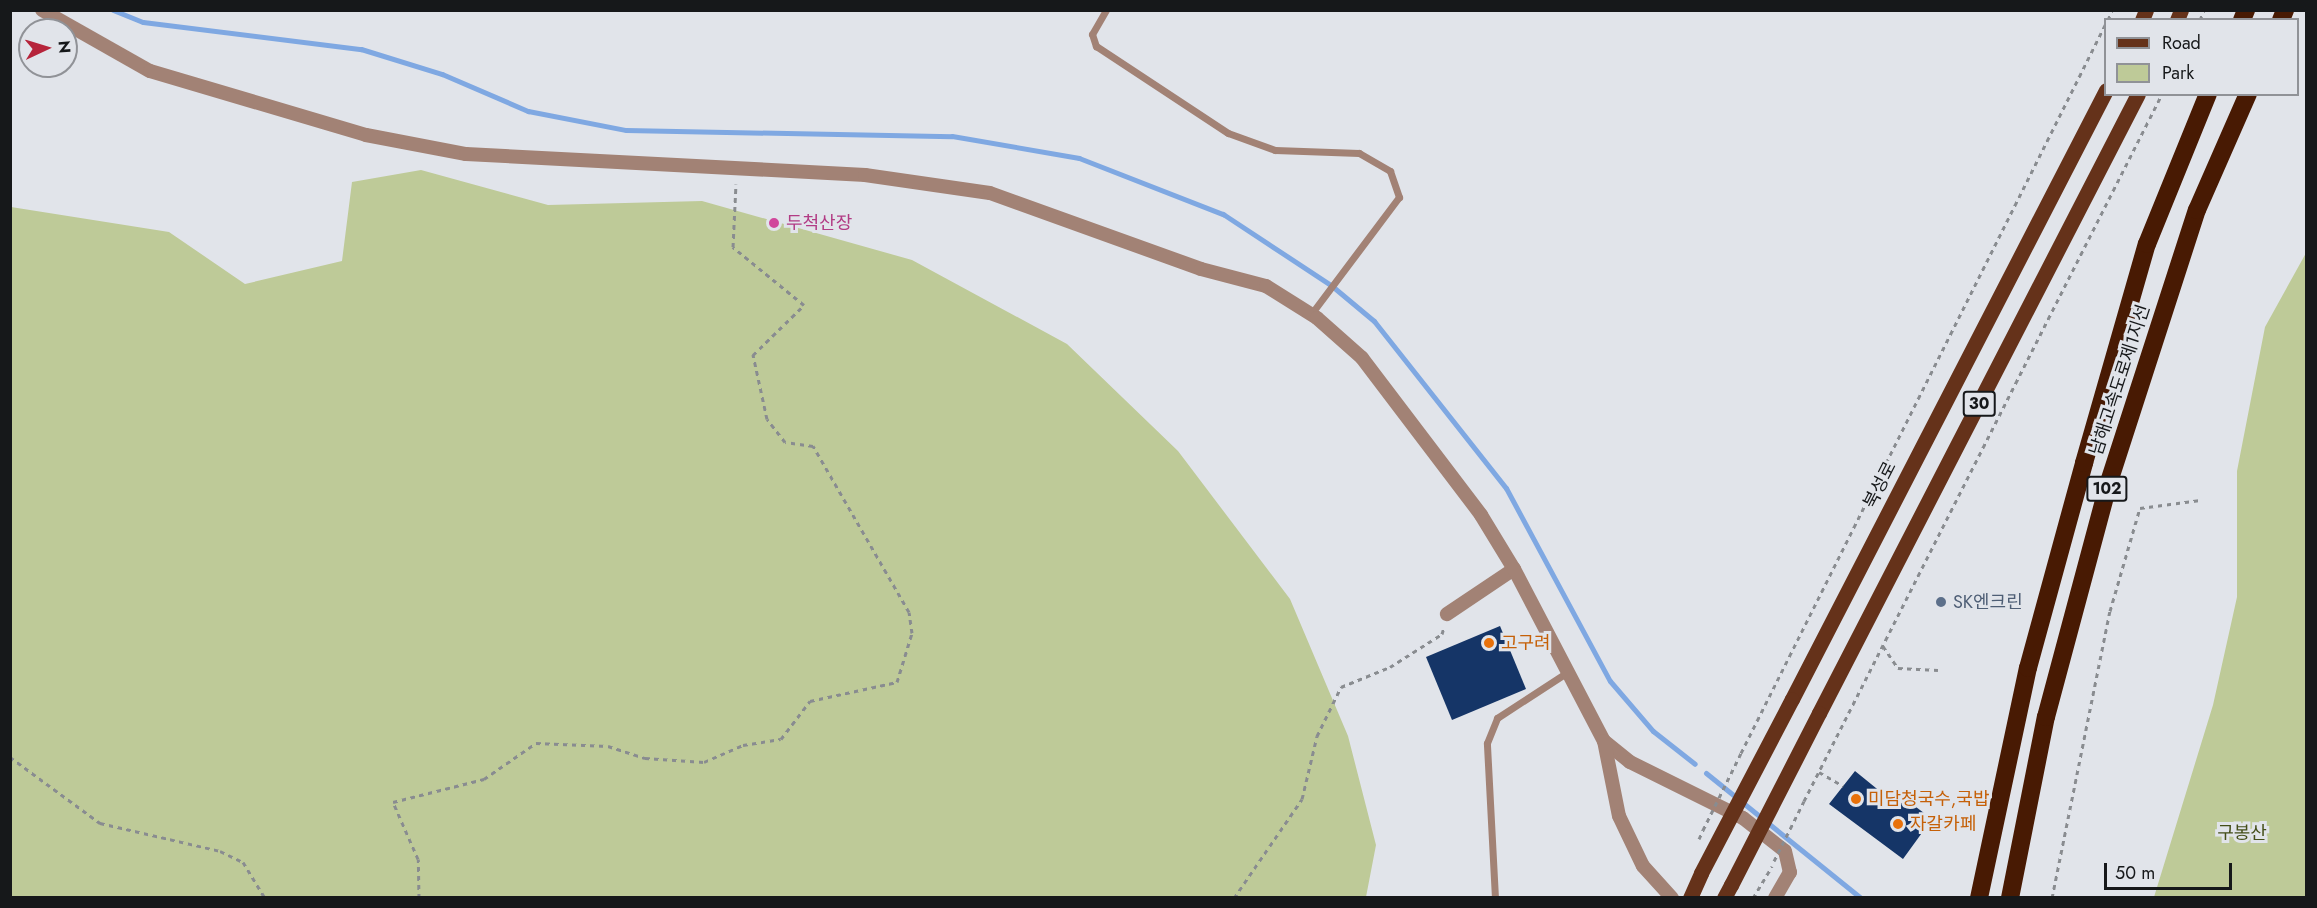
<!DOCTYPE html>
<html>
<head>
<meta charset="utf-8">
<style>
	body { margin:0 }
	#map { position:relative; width:2317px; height:908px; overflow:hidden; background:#e1e4ea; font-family:Jost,"Noto Sans KR",sans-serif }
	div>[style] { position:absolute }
	.green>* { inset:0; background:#beca98 }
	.stream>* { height:5px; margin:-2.5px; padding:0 2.5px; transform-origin:2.5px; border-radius:2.5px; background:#7fa8e2 }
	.building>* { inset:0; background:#153567 }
	.path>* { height:3px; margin-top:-1.5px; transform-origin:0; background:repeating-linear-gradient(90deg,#898c90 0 4.5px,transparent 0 9px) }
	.lane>* { height:7px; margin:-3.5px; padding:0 3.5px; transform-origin:3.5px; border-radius:3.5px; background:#a28275 }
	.street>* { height:14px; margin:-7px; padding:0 7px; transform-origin:7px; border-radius:7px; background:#a28275 }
	.primary>* { height:15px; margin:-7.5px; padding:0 7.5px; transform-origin:7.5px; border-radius:7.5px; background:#65321a }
	.highway>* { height:18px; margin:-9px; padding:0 9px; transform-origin:9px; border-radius:9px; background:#481a03 }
	.path-bridge>* { height:3px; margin-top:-1.5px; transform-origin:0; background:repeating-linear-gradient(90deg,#898c90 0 4.5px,transparent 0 9px) }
	.primary-bridge>* { height:15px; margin:-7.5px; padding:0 7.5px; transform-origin:7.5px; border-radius:7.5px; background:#65321a }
	.dots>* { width:16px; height:16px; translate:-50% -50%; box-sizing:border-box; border:3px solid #e1e4ea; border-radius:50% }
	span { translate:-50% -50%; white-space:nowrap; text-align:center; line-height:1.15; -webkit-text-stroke:6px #e1e4ea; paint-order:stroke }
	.shield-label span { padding:2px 4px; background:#e1e4ea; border:2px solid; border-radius:4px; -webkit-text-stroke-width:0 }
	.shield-label { font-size:16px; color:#16181a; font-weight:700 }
	.hotel-label { font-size:18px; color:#b23c85 }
	.left { translate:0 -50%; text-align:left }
	.street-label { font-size:18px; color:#16181a }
	.service-label { font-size:18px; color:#4e5e75 }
	.food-label { font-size:18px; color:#c56008 }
	.park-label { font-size:18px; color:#444e19 }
	.frame { position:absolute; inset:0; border:12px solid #16181a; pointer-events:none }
	.legend { position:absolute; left:2104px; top:18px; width:195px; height:78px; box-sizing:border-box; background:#e1e4ea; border:2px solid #909297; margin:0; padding:8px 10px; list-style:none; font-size:18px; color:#16181a }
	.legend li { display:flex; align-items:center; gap:12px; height:30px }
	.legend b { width:30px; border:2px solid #909297 }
	.north { position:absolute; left:18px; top:18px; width:60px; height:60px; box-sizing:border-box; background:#e1e4ea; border:2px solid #909297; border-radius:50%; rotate:86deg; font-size:16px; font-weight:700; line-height:24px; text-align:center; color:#16181a }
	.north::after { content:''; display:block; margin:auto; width:21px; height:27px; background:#b6243b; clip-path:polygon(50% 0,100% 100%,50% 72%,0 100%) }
	.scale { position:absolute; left:2104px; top:863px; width:128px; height:27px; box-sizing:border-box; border:3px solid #16181a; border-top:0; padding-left:8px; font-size:18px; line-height:21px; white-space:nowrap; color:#16181a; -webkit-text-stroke:4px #e1e4ea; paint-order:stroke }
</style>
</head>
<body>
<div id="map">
	<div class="green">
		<div style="clip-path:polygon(421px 170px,548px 205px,702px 201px,912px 260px,1067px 344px,1178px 451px,1290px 599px,1348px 736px,1376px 845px,1366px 897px,11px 897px,11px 207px,169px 232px,245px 284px,342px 261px,352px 182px)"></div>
		<div style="clip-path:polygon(2306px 253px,2306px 897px,2154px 897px,2213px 705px,2237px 597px,2237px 471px,2265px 327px)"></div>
	</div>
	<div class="stream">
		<div style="left:113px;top:10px;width:32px;rotate:22deg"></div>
		<div style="left:143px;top:22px;width:220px;rotate:7.1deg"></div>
		<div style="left:361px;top:49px;width:85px;rotate:17.2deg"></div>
		<div style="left:442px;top:74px;width:94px;rotate:23.3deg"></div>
		<div style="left:528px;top:111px;width:100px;rotate:11deg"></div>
		<div style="left:626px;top:130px;width:326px;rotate:1.1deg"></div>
		<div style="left:952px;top:136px;width:129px;rotate:9.8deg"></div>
		<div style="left:1079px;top:158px;width:155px;rotate:21.3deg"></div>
		<div style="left:1223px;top:214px;width:131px;rotate:33.4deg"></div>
		<div style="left:1332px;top:286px;width:55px;rotate:39.8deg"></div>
		<div style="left:1374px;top:321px;width:213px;rotate:51.7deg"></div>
		<div style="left:1506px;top:488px;width:219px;rotate:61.7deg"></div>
		<div style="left:1610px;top:681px;width:66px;rotate:49.3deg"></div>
		<div style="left:1653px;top:731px;width:53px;rotate:38.2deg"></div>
		<div style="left:1706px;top:773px;width:199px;rotate:38.9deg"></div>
	</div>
	<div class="building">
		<div style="clip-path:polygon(1500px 626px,1526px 689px,1452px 720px,1426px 657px)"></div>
		<div style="clip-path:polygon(1855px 771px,1887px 797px,1892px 789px,1932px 819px,1903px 859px,1829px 804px)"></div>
	</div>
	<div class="path">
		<div style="left:2108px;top:20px;width:11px;rotate:-68deg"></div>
		<div style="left:2200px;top:20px;width:11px;rotate:-68deg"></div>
		<div style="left:1883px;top:646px;width:27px;rotate:56deg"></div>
		<div style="left:1898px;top:668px;width:40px;rotate:2.9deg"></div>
		<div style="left:1741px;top:753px;width:816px;rotate:-63.43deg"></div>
		<div style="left:10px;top:757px;width:112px;rotate:36.3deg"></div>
		<div style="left:100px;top:823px;width:123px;rotate:13.1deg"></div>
		<div style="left:220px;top:851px;width:25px;rotate:26deg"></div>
		<div style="left:243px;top:862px;width:42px;rotate:58.6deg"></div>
		<div style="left:1819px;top:772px;width:28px;rotate:30deg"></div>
		<div style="left:1804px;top:801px;width:792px;rotate:-63.14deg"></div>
		<div style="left:1699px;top:839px;width:10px;rotate:-66deg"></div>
		<div style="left:419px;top:898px;width:39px;rotate:-91deg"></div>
		<div style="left:418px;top:859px;width:62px;rotate:-113.7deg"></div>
		<div style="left:393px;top:802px;width:94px;rotate:-14.2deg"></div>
		<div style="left:484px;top:779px;width:63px;rotate:-34.7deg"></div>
		<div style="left:536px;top:743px;width:72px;rotate:2.4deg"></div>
		<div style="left:608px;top:746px;width:39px;rotate:18deg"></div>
		<div style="left:645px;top:758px;width:59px;rotate:3.9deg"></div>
		<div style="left:704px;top:762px;width:43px;rotate:-23.6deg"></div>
		<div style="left:743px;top:745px;width:38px;rotate:-9deg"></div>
		<div style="left:781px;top:739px;width:48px;rotate:-52.7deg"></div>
		<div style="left:810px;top:701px;width:89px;rotate:-12.3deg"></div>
		<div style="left:897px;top:682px;width:51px;rotate:-73deg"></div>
		<div style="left:912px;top:633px;width:21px;rotate:-98deg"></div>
		<div style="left:909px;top:612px;width:192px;rotate:-120deg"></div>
		<div style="left:813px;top:446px;width:28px;rotate:-172deg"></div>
		<div style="left:785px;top:442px;width:29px;rotate:-128deg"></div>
		<div style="left:767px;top:419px;width:66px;rotate:-102.3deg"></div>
		<div style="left:753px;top:355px;width:71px;rotate:-44.4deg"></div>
		<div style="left:804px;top:305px;width:92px;rotate:-140.8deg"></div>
		<div style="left:733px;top:247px;width:63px;rotate:-87.3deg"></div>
		<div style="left:1234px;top:898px;width:120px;rotate:-55.5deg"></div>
		<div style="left:1302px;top:799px;width:65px;rotate:-76.6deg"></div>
		<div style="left:1317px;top:736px;width:55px;rotate:-63.9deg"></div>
		<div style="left:1341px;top:687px;width:53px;rotate:-22.2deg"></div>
		<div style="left:1390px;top:667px;width:62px;rotate:-32.4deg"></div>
		<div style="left:1442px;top:634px;width:7px;rotate:-74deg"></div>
		<div style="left:1753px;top:898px;width:37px;rotate:-59deg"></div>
		<div style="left:2052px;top:898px;width:293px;rotate:-78.6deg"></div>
		<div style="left:2110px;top:611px;width:107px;rotate:-73.8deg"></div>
		<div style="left:2140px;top:508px;width:61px;rotate:-7.6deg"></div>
	</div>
	<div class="lane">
		<div style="left:1106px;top:10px;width:28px;rotate:120deg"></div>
		<div style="left:1092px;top:34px;width:13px;rotate:72deg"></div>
		<div style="left:1096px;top:46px;width:158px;rotate:33.4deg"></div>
		<div style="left:1228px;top:133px;width:50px;rotate:19.9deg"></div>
		<div style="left:1275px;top:150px;width:84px;rotate:2deg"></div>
		<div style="left:1359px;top:153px;width:36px;rotate:30deg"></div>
		<div style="left:1390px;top:171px;width:28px;rotate:71deg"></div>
		<div style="left:1399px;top:197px;width:146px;rotate:126.9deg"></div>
		<div style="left:1495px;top:898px;width:155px;rotate:-93deg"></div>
		<div style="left:1487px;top:743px;width:27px;rotate:-68deg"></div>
		<div style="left:1497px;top:718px;width:82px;rotate:-33.1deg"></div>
	</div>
	<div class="street">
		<div style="left:42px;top:10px;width:124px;rotate:29.5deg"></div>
		<div style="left:150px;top:71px;width:225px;rotate:16.5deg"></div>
		<div style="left:366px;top:135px;width:102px;rotate:10.8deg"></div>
		<div style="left:466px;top:154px;width:400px;rotate:3deg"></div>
		<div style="left:865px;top:175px;width:126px;rotate:8.2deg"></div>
		<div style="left:990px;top:193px;width:224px;rotate:19.8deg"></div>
		<div style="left:1201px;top:269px;width:67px;rotate:14.7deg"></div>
		<div style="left:1266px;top:286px;width:60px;rotate:32.1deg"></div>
		<div style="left:1317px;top:318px;width:60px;rotate:41.6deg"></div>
		<div style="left:1362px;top:358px;width:197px;rotate:52.8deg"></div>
		<div style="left:1481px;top:515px;width:63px;rotate:58.6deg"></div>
		<div style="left:1514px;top:569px;width:81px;rotate:146.1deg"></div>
		<div style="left:1514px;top:569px;width:194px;rotate:62.4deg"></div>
		<div style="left:1604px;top:741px;width:33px;rotate:39deg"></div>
		<div style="left:1630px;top:762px;width:126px;rotate:26.4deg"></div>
		<div style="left:1743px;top:818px;width:53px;rotate:38.2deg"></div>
		<div style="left:1785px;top:851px;width:22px;rotate:77deg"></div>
		<div style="left:1790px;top:872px;width:30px;rotate:120deg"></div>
		<div style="left:1604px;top:741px;width:76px;rotate:78.7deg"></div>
		<div style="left:1619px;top:816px;width:55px;rotate:64.4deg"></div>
		<div style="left:1643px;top:866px;width:43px;rotate:47.8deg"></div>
	</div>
	<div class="primary">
		<div style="left:2142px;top:20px;width:11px;rotate:-68deg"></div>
		<div style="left:2177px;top:20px;width:11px;rotate:-68deg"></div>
		<div style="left:1792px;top:699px;width:685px;rotate:-62.72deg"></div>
		<div style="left:1819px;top:713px;width:696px;rotate:-62.74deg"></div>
		<div style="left:1690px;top:898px;width:27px;rotate:-66deg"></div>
		<div style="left:1724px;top:898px;width:15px;rotate:-62deg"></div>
	</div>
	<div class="highway">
		<div style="left:2242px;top:20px;width:11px;rotate:-68deg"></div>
		<div style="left:2281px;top:20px;width:11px;rotate:-68deg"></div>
		<div style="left:1979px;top:898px;width:235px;rotate:-78deg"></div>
		<div style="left:2028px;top:668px;width:213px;rotate:-74.7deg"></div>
		<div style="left:2084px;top:463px;width:228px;rotate:-74deg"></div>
		<div style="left:2147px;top:244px;width:162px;rotate:-67.9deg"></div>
		<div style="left:2010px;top:898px;width:185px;rotate:-78.8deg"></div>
		<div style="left:2046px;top:717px;width:240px;rotate:-75deg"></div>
		<div style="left:2108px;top:485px;width:289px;rotate:-72.1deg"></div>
		<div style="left:2197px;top:210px;width:127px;rotate:-66.3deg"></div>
	</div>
	<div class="path-bridge">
		<div style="left:1703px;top:830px;width:86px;rotate:-63.7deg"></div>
		<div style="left:1774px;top:861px;width:67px;rotate:-63.4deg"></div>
	</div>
	<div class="primary-bridge">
		<div style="left:1701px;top:873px;width:196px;rotate:-62.4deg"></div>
		<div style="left:1731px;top:885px;width:193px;rotate:-62.9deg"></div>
	</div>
	<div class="dots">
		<div style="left:774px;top:223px;background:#d1479c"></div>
		<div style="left:1941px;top:602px;background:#5c6f8a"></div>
		<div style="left:1489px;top:643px;background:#e8710a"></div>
		<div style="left:1856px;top:799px;background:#e8710a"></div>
		<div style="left:1898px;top:824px;background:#e8710a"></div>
	</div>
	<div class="shield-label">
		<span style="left:1979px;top:404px">30</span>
		<span style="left:2107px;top:489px">102</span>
	</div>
	<div class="hotel-label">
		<span class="left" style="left:786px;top:223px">두척산장</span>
	</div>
	<div class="street-label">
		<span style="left:2120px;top:380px;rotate:-72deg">남해고속도로제1지선</span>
		<span style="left:1880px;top:485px;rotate:-63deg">북성로</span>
	</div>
	<div class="service-label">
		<span class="left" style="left:1953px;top:602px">SK엔크린</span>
	</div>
	<div class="food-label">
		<span class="left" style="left:1501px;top:643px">고구려</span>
		<span class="left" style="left:1868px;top:799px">미담청국수,국밥</span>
		<span class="left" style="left:1910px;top:824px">자갈카페</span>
	</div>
	<div class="park-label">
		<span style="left:2242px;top:833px">구봉산</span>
	</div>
	<div class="frame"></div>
	<ul class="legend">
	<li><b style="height:8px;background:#65321a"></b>Road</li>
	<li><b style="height:16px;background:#beca98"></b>Park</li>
	</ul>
	<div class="north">N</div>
	<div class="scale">50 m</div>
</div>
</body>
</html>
